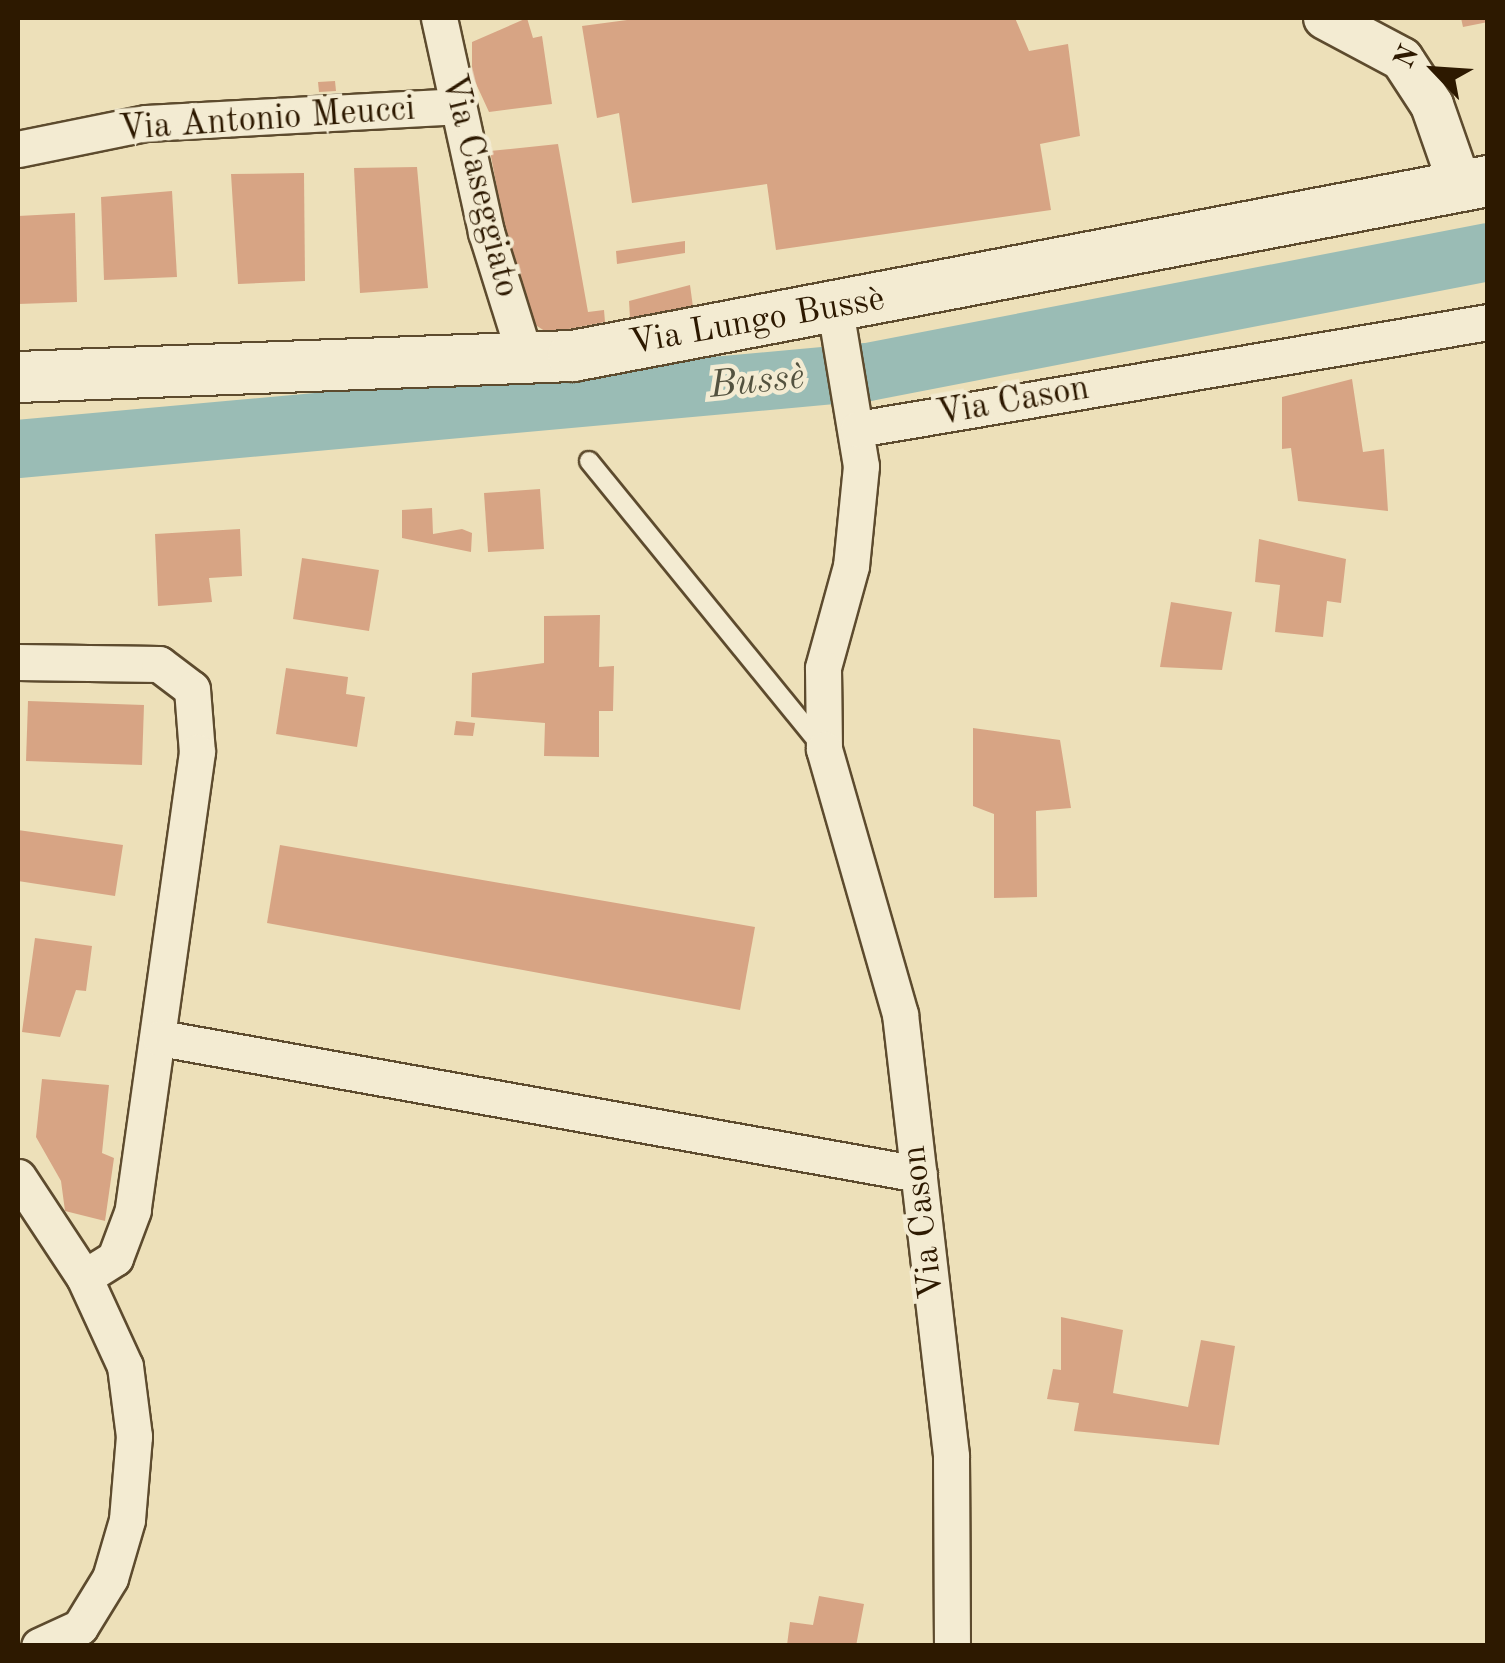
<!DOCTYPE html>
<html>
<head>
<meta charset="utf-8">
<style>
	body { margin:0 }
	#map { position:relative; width:1505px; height:1663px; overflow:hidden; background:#ede0b9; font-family:"Old Standard TT",serif }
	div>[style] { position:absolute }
	.river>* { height:58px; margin:-29px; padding:0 29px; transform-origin:29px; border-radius:29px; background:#9abcb5 }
	.building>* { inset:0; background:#d7a484 }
	.roads { filter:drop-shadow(2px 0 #5d4b2e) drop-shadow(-2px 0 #5d4b2e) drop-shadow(0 2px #5d4b2e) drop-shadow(0 -2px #5d4b2e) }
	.service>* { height:18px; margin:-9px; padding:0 9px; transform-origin:9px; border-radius:9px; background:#f3ebd2 }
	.minor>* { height:35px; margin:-17.5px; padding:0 17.5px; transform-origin:17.5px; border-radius:17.5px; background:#f3ebd2 }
	.tertiary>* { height:42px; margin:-21px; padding:0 21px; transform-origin:21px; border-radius:21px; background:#f3ebd2 }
	.secondary>* { height:50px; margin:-25px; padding:0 25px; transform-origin:25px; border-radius:25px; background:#f3ebd2 }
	span { translate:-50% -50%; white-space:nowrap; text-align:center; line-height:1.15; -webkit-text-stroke:9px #f3ebd2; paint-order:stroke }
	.street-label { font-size:35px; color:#2d1900 }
	.water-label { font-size:38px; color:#53523f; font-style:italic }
	.frame { position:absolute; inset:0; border:20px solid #2d1900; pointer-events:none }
	.north { position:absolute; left:1385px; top:20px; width:100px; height:100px; -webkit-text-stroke:8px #f3ebd2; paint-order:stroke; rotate:295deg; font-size:28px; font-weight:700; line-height:40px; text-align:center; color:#2d1900 }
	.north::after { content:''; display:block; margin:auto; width:35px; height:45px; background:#2d1900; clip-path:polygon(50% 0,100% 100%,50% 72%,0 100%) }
</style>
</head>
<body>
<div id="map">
	<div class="river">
		<div style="left:18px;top:449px;width:853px;rotate:-5.18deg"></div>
		<div style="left:868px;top:372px;width:632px;rotate:-10.95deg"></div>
	</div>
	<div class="building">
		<div style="clip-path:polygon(527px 18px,533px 38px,542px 36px,552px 104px,489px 112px,472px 75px,472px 42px)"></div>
		<div style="clip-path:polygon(642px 18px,1015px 18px,1029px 51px,1068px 44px,1080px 136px,1040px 144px,1051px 210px,776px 250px,767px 184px,632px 203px,619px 113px,597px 118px,582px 26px)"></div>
		<div style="clip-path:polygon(1461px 18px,1488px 18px,1488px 22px,1463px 27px)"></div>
		<div style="clip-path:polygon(335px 81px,336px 91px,319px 92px,318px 82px)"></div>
		<div style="clip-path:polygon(558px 144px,588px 312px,604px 310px,605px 322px,548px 333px,521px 316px,490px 151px)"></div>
		<div style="clip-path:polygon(417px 167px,428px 288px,360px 293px,354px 168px)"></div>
		<div style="clip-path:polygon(304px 173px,305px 281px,238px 284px,231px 174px)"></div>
		<div style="clip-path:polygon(172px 191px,177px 277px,104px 280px,101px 197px)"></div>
		<div style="clip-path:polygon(75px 213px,77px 302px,18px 304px,18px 216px)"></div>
		<div style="clip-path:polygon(685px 241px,685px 253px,617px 264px,616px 251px)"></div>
		<div style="clip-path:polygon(690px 285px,693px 307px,630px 318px,629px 301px)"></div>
		<div style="clip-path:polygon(1352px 379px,1363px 452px,1384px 449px,1388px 511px,1298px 501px,1291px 448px,1282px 449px,1282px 397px)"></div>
		<div style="clip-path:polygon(540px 489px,544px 549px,488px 552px,484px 493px)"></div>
		<div style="clip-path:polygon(432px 508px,433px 534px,462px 529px,472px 533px,471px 552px,402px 538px,402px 510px)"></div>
		<div style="clip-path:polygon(240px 529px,242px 576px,209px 578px,212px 602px,158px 606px,155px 534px)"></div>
		<div style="clip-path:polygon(1259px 539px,1346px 559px,1341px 603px,1327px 601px,1323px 637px,1275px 632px,1280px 585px,1255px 582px)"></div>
		<div style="clip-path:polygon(302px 558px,379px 570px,369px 631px,293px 619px)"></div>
		<div style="clip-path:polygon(1171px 602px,1232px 612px,1222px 670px,1160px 667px)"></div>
		<div style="clip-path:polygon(600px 615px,599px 667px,614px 666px,613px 711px,599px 711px,599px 757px,544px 756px,545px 723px,471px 717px,472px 673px,544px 663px,544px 616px)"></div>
		<div style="clip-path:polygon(286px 668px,348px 677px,346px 694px,365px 697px,357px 747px,276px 734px)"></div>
		<div style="clip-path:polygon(28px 701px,144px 705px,142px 765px,26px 761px)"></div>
		<div style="clip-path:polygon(456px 721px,475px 723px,473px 736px,454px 735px)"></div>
		<div style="clip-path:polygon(973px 728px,1060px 740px,1071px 808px,1036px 811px,1037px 897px,994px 898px,994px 814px,973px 806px)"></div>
		<div style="clip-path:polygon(18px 830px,123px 845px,115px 896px,18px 881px)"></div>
		<div style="clip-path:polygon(280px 845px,755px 927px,740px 1010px,267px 923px)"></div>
		<div style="clip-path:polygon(35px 938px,92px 946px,86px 991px,76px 990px,60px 1037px,22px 1032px)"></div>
		<div style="clip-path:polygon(42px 1079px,109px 1085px,102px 1153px,114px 1158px,105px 1221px,65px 1211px,61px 1181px,36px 1137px)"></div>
		<div style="clip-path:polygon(1061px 1317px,1123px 1330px,1113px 1393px,1188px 1407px,1201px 1340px,1235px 1346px,1219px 1445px,1074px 1431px,1079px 1403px,1047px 1399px,1053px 1369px,1061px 1370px)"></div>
		<div style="clip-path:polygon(819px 1596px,864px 1604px,856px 1646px,787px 1645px,790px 1622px,813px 1625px)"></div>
	</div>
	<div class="roads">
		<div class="service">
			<div style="left:589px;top:461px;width:370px;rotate:50.8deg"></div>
		</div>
		<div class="minor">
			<div style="left:439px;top:18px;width:219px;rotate:77.6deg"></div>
			<div style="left:486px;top:232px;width:127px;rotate:72.6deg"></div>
			<div style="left:18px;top:149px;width:131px;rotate:-11.5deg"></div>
			<div style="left:146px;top:123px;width:311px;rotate:-3.1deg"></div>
			<div style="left:835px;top:309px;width:159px;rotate:80.6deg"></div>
			<div style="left:861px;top:466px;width:100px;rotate:95.7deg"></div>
			<div style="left:851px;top:566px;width:106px;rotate:105.4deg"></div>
			<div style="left:823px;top:668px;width:81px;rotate:89.3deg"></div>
			<div style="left:824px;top:749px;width:276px;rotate:74deg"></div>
			<div style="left:900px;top:1014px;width:445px;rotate:83.4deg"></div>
			<div style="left:951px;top:1456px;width:190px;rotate:89.7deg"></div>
			<div style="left:858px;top:429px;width:639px;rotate:-9.64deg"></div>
			<div style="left:18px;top:662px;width:141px;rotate:0.8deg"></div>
			<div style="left:159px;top:664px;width:41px;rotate:37.1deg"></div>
			<div style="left:192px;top:689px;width:63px;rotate:85.5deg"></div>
			<div style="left:197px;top:752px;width:462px;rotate:98deg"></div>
			<div style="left:133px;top:1210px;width:51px;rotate:110.6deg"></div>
			<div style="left:115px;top:1258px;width:36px;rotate:148deg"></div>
			<div style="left:160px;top:1038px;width:771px;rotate:10.16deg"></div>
			<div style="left:18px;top:1177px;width:120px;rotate:56.6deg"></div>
			<div style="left:84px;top:1277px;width:98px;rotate:65.3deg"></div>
			<div style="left:125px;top:1366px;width:71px;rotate:82.7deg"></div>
			<div style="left:134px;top:1436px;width:84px;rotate:94.8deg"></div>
			<div style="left:127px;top:1520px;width:60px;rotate:106.3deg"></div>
			<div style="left:110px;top:1578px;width:57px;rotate:121.5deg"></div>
			<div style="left:80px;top:1627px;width:45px;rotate:155.1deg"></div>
		</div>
		<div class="tertiary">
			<div style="left:1325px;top:18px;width:87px;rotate:28deg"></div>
			<div style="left:1402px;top:59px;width:55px;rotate:56.9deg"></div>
			<div style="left:1432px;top:105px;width:85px;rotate:70.7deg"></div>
		</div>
		<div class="secondary">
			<div style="left:18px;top:377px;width:555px;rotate:-2.17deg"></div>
			<div style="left:573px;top:356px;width:932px;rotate:-10.83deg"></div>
		</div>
	</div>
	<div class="street-label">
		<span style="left:267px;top:120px;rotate:-4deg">Via Antonio Meucci</span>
		<span style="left:479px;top:186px;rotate:76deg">Via Caseggiato</span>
		<span style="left:757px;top:322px;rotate:-10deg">Via Lungo Bussè</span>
		<span style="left:1013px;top:402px;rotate:-10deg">Via Cason</span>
		<span style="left:924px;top:1222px;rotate:-97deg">Via Cason</span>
	</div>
	<div class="water-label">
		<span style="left:757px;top:383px;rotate:-6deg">Bussè</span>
	</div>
	<div class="frame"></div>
	<div class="north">N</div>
</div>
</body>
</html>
